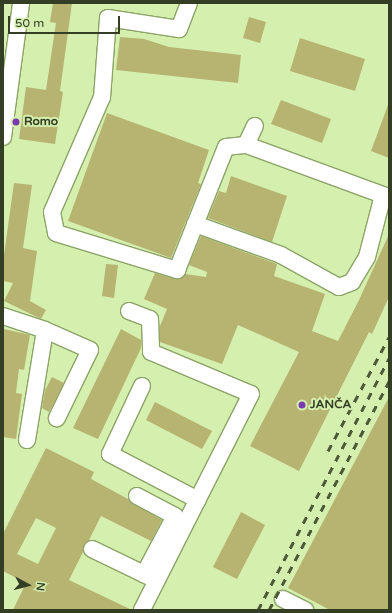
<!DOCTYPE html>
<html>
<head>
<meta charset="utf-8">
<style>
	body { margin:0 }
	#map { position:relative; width:392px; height:613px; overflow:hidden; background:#d5efaf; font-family:"Varela Round",sans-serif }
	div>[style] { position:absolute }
	.building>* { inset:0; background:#b7b370 }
	.roads { filter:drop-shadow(1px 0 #8ca366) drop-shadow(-1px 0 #8ca366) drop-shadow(0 1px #8ca366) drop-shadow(0 -1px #8ca366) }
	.minor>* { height:16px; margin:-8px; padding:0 8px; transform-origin:8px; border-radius:8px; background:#fff }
	.rail>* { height:3px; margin-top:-1.5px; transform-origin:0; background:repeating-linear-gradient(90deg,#4c5939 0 7px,transparent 0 14px) }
	.dots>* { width:11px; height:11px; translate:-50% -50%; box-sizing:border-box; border:2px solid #d5efaf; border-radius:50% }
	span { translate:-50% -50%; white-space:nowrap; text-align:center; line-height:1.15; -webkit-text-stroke:4px #d5efaf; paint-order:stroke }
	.poi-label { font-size:12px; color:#343e24; font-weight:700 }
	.left { translate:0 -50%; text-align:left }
	.frame { position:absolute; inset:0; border:4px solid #343e24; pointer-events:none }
	.north { position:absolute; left:8px; top:565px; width:40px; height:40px; -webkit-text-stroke:3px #d5efaf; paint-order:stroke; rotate:97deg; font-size:11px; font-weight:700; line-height:16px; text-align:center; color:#343e24 }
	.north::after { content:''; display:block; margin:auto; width:14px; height:18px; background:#343e24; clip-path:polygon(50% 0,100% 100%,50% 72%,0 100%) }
	.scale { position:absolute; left:8px; top:16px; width:112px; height:18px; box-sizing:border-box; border:2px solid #343e24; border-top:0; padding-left:5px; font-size:12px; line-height:14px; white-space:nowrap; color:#343e24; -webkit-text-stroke:3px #d5efaf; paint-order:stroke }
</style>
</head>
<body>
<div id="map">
	<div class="building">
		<div style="clip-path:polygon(53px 3px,72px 3px,60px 91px,63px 92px,55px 144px,19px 139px,26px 87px,46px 90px,56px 23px,50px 22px)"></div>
		<div style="clip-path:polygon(249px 17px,266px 22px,260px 43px,243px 38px)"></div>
		<div style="clip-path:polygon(120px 37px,144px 39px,169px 47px,241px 55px,238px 83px,116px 70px)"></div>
		<div style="clip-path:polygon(300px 38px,365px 59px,355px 91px,290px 71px)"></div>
		<div style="clip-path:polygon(281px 100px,331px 119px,322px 143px,271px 124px)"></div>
		<div style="clip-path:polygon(388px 105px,389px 105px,389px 158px,371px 151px)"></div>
		<div style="clip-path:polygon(107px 113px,209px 150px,198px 183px,201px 184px,171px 258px,68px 221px)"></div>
		<div style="clip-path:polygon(231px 176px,287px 196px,272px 242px,208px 218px,219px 191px,226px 193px)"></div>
		<div style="clip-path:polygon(14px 183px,32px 185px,23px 248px,37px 251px,30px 301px,46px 310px,41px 319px,4px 301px,13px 283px,3px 281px,3px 262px)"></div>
		<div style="clip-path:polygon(389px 234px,389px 297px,372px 334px,369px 332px,299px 471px,250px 446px,299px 352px,238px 325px,222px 364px,160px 342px,160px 326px,167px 309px,144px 299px,155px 273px,175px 279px,179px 279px,185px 274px,206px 277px,207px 272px,189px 265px,201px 236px,277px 264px,274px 276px,325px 294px,312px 331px,338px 341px,359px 300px)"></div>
		<div style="clip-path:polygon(106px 264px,118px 265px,114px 298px,102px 296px)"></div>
		<div style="clip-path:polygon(4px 329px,30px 335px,24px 370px,19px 369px,16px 393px,22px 394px,16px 439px,3px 437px)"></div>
		<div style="clip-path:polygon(121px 329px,141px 340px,141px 348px,98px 439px,73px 428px)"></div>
		<div style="clip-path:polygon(52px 377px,64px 383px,49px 412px,42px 408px,45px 390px)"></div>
		<div style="clip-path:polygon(389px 397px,389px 610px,330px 610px,288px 588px)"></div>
		<div style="clip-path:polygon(155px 402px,212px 431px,202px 449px,146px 420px)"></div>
		<div style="clip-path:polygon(evenodd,46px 448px,94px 472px,91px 479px,128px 499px,133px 504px,162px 520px,151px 541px,101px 516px,89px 540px,84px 545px,83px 552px,69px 580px,132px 610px,13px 610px,26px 583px,3px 571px,3px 534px,46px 448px,36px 518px,56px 528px,38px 564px,17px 554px,36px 518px)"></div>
		<div style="clip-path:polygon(241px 512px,265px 525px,237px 579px,213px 567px)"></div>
	</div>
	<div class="roads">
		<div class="minor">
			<div style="left:189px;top:3px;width:28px;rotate:111deg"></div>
			<div style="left:179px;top:29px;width:72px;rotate:-171.2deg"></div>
			<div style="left:108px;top:18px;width:79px;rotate:94.3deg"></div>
			<div style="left:102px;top:97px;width:125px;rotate:113.5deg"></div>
			<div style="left:52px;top:212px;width:21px;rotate:79deg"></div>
			<div style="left:56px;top:233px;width:127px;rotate:17deg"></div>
			<div style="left:177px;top:270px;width:132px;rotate:-68.3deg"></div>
			<div style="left:226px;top:147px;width:20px;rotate:-6deg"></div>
			<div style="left:246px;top:145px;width:21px;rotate:-65deg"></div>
			<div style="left:3px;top:137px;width:135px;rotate:-82.3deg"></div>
			<div style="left:195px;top:224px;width:91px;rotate:19.8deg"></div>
			<div style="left:281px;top:255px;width:66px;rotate:28.9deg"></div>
			<div style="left:339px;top:287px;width:14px;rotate:-21deg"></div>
			<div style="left:352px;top:282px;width:29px;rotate:-59deg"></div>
			<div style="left:367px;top:257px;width:64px;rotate:-75.5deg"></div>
			<div style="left:383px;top:195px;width:146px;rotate:-159.9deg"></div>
			<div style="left:129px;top:311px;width:22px;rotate:21deg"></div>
			<div style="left:150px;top:319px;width:33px;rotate:88deg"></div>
			<div style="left:151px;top:352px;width:108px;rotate:22.8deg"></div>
			<div style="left:251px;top:394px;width:242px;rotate:116.8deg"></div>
			<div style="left:3px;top:316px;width:44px;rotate:18.4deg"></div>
			<div style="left:45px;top:330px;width:49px;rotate:24deg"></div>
			<div style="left:90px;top:350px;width:76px;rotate:115.9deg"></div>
			<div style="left:142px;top:386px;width:75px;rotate:115.2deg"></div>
			<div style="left:110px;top:454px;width:99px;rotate:27.6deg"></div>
			<div style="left:27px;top:440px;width:111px;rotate:-80.7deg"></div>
			<div style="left:137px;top:496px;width:43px;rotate:27.8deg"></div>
			<div style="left:175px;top:516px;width:66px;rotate:118.1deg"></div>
			<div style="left:92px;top:549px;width:69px;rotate:25.8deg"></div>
			<div style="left:283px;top:599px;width:25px;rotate:27deg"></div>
		</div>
	</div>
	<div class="rail">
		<div style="left:328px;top:451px;width:129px;rotate:-61.8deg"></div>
		<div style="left:258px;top:610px;width:284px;rotate:-62.5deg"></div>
		<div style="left:269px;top:610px;width:259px;rotate:-62.3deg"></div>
	</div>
	<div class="dots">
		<div style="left:16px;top:122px;background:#7a3aaf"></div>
		<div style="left:302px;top:405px;background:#7a3aaf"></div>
	</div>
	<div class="poi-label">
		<span class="left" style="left:24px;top:122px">Romo</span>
		<span class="left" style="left:310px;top:405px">JANČA</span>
	</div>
	<div class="frame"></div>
	<div class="north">N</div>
	<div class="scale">50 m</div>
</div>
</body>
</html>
